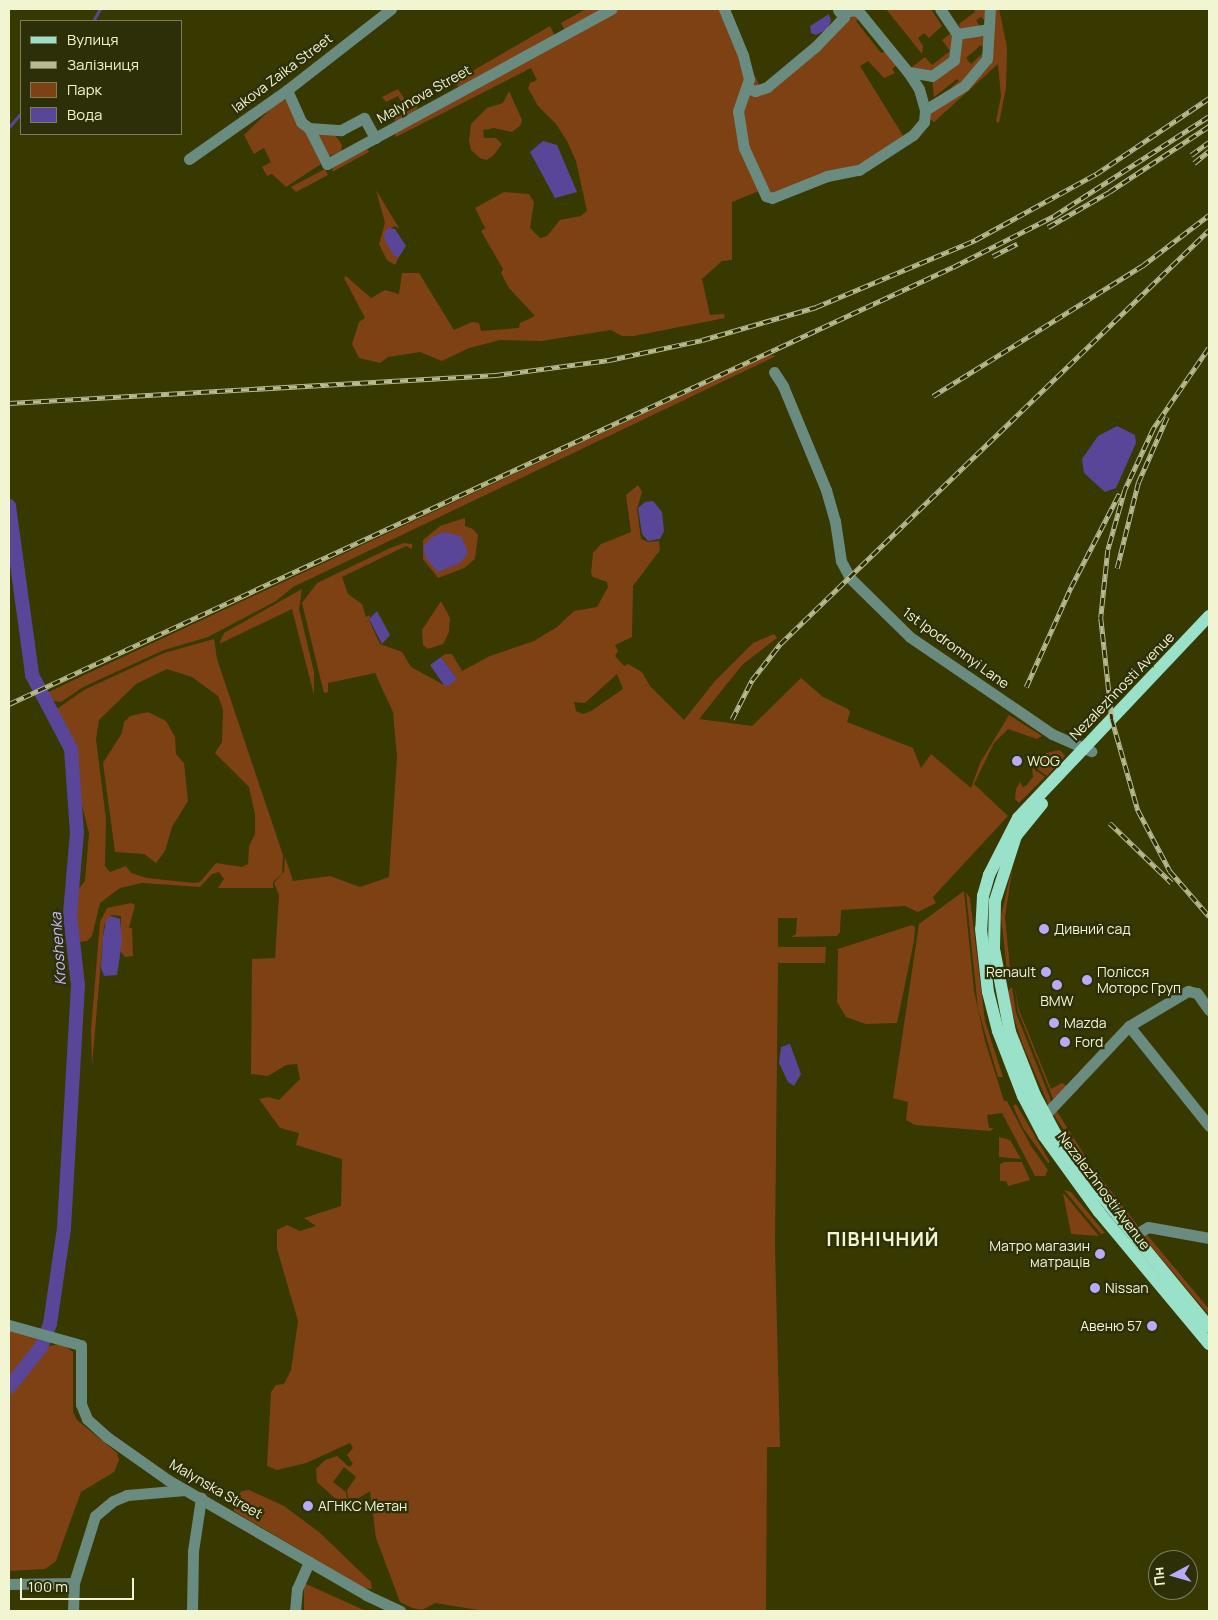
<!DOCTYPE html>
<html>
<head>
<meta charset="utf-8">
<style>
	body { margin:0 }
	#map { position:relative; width:1218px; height:1620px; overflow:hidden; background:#373900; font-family:Manrope,sans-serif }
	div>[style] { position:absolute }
	.green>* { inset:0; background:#7e4114 }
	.water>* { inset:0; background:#5a4698 }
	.stream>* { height:2.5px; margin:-1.25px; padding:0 1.25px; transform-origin:1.25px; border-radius:1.25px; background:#5a4698 }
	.river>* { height:14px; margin:-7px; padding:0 7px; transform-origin:7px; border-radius:7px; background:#5a4698 }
	.minor>* { height:11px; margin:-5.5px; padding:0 5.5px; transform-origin:5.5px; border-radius:5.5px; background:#6a8b80 }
	.major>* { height:12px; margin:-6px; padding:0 6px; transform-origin:6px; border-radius:6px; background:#99e1c9 }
	.rail>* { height:4.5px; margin-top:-2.25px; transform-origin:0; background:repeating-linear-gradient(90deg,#2d2f09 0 8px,#b8bb91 0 16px); box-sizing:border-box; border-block:1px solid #b8bb91 }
	.dots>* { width:14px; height:14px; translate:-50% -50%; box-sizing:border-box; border:2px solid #2d2f09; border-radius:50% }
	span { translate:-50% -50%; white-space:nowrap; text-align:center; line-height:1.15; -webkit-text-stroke:4.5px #2d2f09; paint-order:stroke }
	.street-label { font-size:14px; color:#f1f5d1 }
	.poi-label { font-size:14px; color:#f1f5d1 }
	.left { translate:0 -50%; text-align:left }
	.right { translate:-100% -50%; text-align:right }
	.water-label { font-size:15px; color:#c6baff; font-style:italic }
	.district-label { font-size:19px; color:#f1f5d1; font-weight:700; letter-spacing:1px }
	.frame { position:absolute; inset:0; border:10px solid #f1f5d1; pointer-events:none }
	.legend { position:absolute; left:20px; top:20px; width:162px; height:115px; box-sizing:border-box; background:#2d2f09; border:1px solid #7b7e59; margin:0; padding:6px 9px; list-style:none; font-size:15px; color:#f1f5d1 }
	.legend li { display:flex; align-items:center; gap:10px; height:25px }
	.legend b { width:25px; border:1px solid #7b7e59 }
	.north { position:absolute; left:1148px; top:1550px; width:50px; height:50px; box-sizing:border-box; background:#2d2f09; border:1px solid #7b7e59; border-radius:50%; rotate:264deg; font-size:14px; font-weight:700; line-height:20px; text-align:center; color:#f1f5d1 }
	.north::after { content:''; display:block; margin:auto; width:18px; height:22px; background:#b9abf7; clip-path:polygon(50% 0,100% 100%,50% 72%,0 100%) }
	.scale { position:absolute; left:20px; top:1578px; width:114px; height:22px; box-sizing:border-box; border:2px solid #f1f5d1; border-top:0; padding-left:6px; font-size:15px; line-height:18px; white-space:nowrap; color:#f1f5d1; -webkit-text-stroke:4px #2d2f09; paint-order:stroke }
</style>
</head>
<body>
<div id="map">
	<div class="green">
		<div style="clip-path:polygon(586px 9px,605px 9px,565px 31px,561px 23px)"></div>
		<div style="clip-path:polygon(618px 9px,723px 9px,763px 93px,852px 14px,861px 18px,856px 21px,881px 53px,887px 51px,898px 64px,892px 69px,895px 73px,884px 78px,868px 61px,860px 66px,905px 139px,865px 162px,775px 194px,759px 191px,732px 202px,732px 260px,722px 261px,702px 279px,710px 315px,724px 314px,725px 318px,634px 336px,622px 336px,611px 330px,541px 341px,500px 340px,469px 348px,442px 361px,420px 352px,388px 357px,380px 363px,359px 358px,352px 344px,359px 322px,365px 318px,344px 278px,346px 276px,371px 298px,385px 290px,399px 294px,402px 273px,419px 273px,454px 330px,472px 322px,479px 323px,481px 331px,519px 328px,520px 323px,535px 316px,509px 288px,501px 273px,503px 269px,481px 231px,485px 228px,475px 208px,504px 192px,529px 194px,534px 202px,530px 228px,540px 238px,547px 236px,560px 220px,581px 216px,587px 211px,576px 161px,567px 141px,556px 124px,538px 106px,528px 88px,530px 83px,537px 80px,531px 68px,396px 137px,394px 133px)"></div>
		<div style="clip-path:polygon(886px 9px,931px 9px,942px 26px,929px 38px,924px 33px,918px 38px,923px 46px,922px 54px)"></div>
		<div style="clip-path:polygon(973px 9px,987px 9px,984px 20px,981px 17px,976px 20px,981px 28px,960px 29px,959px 24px,975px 12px)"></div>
		<div style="clip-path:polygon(992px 9px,999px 9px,1007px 47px,1006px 88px,999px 123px,996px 121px,1001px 96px,998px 64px,934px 122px,930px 119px,929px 112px,981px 72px)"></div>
		<div style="clip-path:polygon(550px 26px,555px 36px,458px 87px,455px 81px)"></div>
		<div style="clip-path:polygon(952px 32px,953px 59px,936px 73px,911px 68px,925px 57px,932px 65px,950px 51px,942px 40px)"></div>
		<div style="clip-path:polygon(evenodd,985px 34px,987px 50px,965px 82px,950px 88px,959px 81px,957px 79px,934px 97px,932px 79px,939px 76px,961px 38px,985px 34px,981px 45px,986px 50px,971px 64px,966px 58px,981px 45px)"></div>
		<div style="clip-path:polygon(398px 89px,408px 105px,417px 104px,417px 109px,396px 122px,394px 118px,406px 111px,398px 96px,386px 102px,382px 97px)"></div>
		<div style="clip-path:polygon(509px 91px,522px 120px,520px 126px,512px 132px,494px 128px,483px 130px,484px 138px,496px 138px,502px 144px,493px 156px,486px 160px,480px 158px,471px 150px,469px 141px,471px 124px,487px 108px,503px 103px)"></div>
		<div style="clip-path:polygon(281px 99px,287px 101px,307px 134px,321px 164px,286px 187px,272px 174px,267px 176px,262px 167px,271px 162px,264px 148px,254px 154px,244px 135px)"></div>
		<div style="clip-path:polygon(318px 134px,335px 135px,342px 145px,341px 152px,329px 156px)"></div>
		<div style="clip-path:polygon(366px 147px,369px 152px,332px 172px,333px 166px)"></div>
		<div style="clip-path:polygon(325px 169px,328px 175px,296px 192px,291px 187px)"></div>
		<div style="clip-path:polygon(376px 190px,399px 228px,394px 226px,384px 234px,399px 257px,395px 265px,387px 260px,379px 244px,385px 223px)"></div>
		<div style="clip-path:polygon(769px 355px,776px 356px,293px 587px,276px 601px,208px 637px,164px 650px,83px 687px,61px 702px,47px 700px,49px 692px,80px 677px)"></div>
		<div style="clip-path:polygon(evenodd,638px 485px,642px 492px,637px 509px,641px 539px,648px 542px,659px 541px,660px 550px,633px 586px,632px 637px,615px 645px,618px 651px,615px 656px,624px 666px,628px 664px,642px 672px,650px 686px,684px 720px,715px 681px,753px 643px,774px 634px,777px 638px,742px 665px,699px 719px,752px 726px,801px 678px,823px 697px,848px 709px,850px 712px,847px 722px,913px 748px,921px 768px,931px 754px,971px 788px,980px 763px,1009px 715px,1042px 736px,1037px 739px,1008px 729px,994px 743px,974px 784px,1008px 816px,933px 897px,936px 903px,918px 912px,905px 906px,841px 910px,840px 932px,837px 936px,791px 937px,796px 934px,797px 918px,778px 918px,778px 947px,826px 947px,825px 963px,778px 963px,775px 1246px,780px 1447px,767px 1447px,766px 1611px,484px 1611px,435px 1603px,422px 1610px,412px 1608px,400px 1602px,376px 1538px,370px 1491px,359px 1498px,348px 1498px,347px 1490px,356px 1477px,344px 1467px,333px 1482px,346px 1492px,347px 1499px,336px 1499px,317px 1482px,316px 1469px,325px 1460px,337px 1456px,349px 1467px,353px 1464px,347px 1455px,353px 1448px,350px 1443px,306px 1463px,277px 1470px,267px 1466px,271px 1392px,276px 1385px,284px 1384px,291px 1370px,298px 1321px,277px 1249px,277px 1230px,287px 1225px,300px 1231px,316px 1226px,304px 1218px,341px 1206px,342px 1159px,296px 1145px,299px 1133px,280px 1128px,259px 1099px,268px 1097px,279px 1100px,300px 1079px,297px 1064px,286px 1065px,268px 1076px,251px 1074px,252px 959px,275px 958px,279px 895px,274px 883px,284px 872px,285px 857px,293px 881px,330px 876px,360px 887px,389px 877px,397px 757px,393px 712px,375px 673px,328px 683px,328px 692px,324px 693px,302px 603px,317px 583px,390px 548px,404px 543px,412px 544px,412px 549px,406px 546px,342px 577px,348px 594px,362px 604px,366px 617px,370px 615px,369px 620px,380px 644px,402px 652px,411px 667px,444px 685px,457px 679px,441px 657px,445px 654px,452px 654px,462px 671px,490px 656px,534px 641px,557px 627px,574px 611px,597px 607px,608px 587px,607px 582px,593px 577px,591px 573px,593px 553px,601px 544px,631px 532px,626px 495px,638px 485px,617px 674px,623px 689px,591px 711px,583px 714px,576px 711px,574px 702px,585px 703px,617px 674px)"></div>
		<div style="clip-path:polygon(465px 518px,465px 526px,473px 529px,478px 535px,475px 559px,464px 568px,438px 578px,423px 559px,423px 540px,440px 526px)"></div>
		<div style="clip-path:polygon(302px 589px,299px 609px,314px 672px,314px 695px,292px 609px,219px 644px,224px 633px)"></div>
		<div style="clip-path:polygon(441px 601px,450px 618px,449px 632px,443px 644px,428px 649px,423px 645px,422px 630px)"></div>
		<div style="clip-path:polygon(evenodd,214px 639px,217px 659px,283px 855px,282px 874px,273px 882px,273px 888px,218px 888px,224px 879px,219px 872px,212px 874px,200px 887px,142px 883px,120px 888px,100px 903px,92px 936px,87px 941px,80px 942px,74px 904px,77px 891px,85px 881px,89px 833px,67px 745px,57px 728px,54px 711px,84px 690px,164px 653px,214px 639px,167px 669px,192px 677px,218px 696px,223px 710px,222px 742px,215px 753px,249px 787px,255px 814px,255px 834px,249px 846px,248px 864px,242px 867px,216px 863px,200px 882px,194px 883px,147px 878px,131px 873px,126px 866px,110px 872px,105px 866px,106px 819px,96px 739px,99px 720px,136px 684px,167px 669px)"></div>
		<div style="clip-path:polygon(148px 712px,166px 721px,175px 737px,176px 754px,184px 763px,188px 801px,172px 827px,165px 851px,156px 863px,144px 854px,115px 852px,103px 763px,122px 733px,124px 722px,130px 716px)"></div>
		<div style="clip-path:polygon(1060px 750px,1065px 756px,1047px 776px,1033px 766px,1046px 753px)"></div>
		<div style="clip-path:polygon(1032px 767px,1045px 777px,1019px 803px,1015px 799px,1016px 789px,1020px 782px,1023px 787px,1027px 785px,1033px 777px)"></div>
		<div style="clip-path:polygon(1013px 864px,1005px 917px,1011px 979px,1008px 980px,1001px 916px)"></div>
		<div style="clip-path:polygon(964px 891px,974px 991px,985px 1041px,1004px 1101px,1007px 1101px,1031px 1146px,1048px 1170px,1045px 1176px,1035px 1176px,1002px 1113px,987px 1115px,989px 1128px,994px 1128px,990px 1131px,915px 1125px,906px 1120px,908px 1102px,893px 1098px,919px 924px)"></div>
		<div style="clip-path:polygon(966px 892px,970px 898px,985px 1021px,1003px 1077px,998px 1077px,978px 1009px)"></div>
		<div style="clip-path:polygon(131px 903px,135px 905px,129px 928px,132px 928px,133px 956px,125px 957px,121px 952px,121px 916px,111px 915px,104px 926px,92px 1066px,91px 1030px,100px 922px,107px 908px)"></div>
		<div style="clip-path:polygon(912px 925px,915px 927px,914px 941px,897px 1023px,866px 1024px,846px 1017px,837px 1002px,838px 949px)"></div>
		<div style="clip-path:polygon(1012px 987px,1016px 1013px,1052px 1103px,1049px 1106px,1022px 1043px,1011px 1008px,1008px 991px)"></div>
		<div style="clip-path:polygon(1015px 988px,1019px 1010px,1051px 1089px,1062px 1083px,1067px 1086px,1054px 1101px,1018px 1011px)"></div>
		<div style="clip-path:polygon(1016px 1104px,1050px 1162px,1048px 1163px,1023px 1128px,1013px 1106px)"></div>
		<div style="clip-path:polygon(1056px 1110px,1087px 1159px,1084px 1161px,1054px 1115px)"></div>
		<div style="clip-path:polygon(999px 1137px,1010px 1140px,1021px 1159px,999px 1157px)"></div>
		<div style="clip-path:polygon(1004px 1162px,1022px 1162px,1030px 1180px,1008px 1186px,1006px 1181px,1000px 1181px,1000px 1164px)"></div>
		<div style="clip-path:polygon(1094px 1169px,1138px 1226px,1136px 1228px,1091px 1171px)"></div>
		<div style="clip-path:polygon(1064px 1190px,1071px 1192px,1105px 1233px,1101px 1234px)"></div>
		<div style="clip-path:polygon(1063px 1193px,1065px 1195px,1099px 1236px,1071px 1234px)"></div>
		<div style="clip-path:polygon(1144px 1231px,1209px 1309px,1209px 1315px,1141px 1234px)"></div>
		<div style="clip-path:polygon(9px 1325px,46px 1335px,41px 1347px,62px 1344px,73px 1352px,73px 1412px,77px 1420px,117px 1453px,119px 1460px,114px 1472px,81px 1492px,56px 1561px,45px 1569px,9px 1571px)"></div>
		<div style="clip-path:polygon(249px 1490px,284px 1506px,319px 1532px,371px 1582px,372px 1589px,364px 1588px,234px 1511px,234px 1499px,242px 1491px)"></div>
		<div style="clip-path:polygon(304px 1583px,366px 1611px,304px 1611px)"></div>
	</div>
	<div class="water">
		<div style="clip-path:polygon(829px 14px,831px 21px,827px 29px,816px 35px,811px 33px,810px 26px)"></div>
		<div style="clip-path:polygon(543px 141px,557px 145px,577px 192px,555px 198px,530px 152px)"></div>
		<div style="clip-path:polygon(388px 228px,395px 229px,406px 246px,399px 257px,394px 256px,385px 240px,384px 234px)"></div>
		<div style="clip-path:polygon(1117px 426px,1135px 435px,1136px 443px,1116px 488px,1105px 492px,1084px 473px,1082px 459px,1098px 436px)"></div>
		<div style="clip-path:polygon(653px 501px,662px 512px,664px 531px,660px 539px,648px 541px,642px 534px,638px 508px,645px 502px)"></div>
		<div style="clip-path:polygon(443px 532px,461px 536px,468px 553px,460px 563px,438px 572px,426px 558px,423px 547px,431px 538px)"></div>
		<div style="clip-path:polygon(377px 611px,390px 635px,382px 644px,369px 619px)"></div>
		<div style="clip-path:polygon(441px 657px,457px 679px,448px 686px,444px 685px,430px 665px)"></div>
		<div style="clip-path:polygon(111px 916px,120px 919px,122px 942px,117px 975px,104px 976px,101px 968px,103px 937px,106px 921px)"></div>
		<div style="clip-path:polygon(790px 1044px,801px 1074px,794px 1086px,788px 1082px,779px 1063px,781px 1047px)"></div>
	</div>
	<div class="stream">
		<div style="left:93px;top:21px;width:14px;rotate:-60deg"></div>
		<div style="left:9px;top:127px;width:18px;rotate:-49deg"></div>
	</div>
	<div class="river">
		<div style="left:9px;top:506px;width:171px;rotate:82.2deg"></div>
		<div style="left:32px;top:675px;width:84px;rotate:62.2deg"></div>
		<div style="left:71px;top:749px;width:83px;rotate:85.9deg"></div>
		<div style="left:77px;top:832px;width:82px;rotate:94.9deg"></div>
		<div style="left:70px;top:914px;width:71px;rotate:83.6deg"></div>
		<div style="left:78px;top:985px;width:243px;rotate:93.3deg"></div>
		<div style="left:64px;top:1228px;width:97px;rotate:98.3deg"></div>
		<div style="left:50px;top:1324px;width:25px;rotate:111deg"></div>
		<div style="left:41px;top:1347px;width:51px;rotate:128.7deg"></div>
	</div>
	<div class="minor">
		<div style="left:724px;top:9px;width:50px;rotate:67.6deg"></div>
		<div style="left:743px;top:55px;width:25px;rotate:76deg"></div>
		<div style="left:749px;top:79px;width:34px;rotate:109deg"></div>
		<div style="left:738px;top:111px;width:37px;rotate:81deg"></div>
		<div style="left:744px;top:148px;width:53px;rotate:65.4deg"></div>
		<div style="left:766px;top:196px;width:6px;rotate:18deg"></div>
		<div style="left:772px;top:198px;width:59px;rotate:-21.8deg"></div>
		<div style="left:827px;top:176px;width:33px;rotate:-11deg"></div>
		<div style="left:859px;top:170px;width:64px;rotate:-32.9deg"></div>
		<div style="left:913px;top:135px;width:17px;rotate:-50deg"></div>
		<div style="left:924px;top:122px;width:12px;rotate:-85deg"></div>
		<div style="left:925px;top:110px;width:46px;rotate:-31.6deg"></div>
		<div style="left:964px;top:86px;width:35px;rotate:-50deg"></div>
		<div style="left:987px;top:59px;width:50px;rotate:-86.6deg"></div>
		<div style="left:841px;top:13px;width:13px;rotate:-13deg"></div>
		<div style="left:854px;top:10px;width:5px;rotate:22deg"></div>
		<div style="left:859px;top:12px;width:77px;rotate:50.8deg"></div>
		<div style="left:908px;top:72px;width:24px;rotate:9deg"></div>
		<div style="left:932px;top:76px;width:27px;rotate:-36deg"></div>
		<div style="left:954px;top:60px;width:26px;rotate:-83deg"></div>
		<div style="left:957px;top:34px;width:30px;rotate:-124deg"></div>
		<div style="left:957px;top:34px;width:31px;rotate:-9deg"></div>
		<div style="left:908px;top:72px;width:20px;rotate:57deg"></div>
		<div style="left:919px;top:89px;width:22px;rotate:74deg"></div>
		<div style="left:748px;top:88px;width:8px;rotate:23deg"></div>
		<div style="left:755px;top:91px;width:13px;rotate:-18deg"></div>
		<div style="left:767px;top:87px;width:64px;rotate:-39.9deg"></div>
		<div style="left:816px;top:46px;width:40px;rotate:-46deg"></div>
		<div style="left:844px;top:17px;width:9px;rotate:-131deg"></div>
		<div style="left:287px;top:90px;width:35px;rotate:66deg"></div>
		<div style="left:301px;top:122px;width:10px;rotate:37deg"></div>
		<div style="left:309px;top:128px;width:40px;rotate:63.4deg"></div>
		<div style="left:327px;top:164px;width:324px;rotate:-28.6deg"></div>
		<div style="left:309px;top:128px;width:32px;rotate:4deg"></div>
		<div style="left:341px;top:130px;width:26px;rotate:-28deg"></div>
		<div style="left:364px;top:118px;width:23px;rotate:61deg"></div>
		<div style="left:189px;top:159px;width:120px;rotate:-35.1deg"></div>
		<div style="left:287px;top:90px;width:132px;rotate:-37.9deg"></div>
		<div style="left:774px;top:372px;width:17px;rotate:57deg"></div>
		<div style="left:783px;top:386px;width:113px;rotate:67.5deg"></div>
		<div style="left:826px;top:490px;width:32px;rotate:74deg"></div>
		<div style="left:835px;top:521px;width:40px;rotate:81.5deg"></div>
		<div style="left:841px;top:561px;width:19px;rotate:62deg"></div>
		<div style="left:850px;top:578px;width:84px;rotate:44.5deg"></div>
		<div style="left:910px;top:637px;width:172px;rotate:34.3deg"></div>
		<div style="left:1052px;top:734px;width:43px;rotate:23.6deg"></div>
		<div style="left:1129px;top:1026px;width:128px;rotate:51.3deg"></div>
		<div style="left:1045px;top:1115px;width:122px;rotate:-46.7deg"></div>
		<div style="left:1129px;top:1026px;width:69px;rotate:-30.7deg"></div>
		<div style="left:1188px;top:991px;width:9px;rotate:13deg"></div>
		<div style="left:1197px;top:993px;width:21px;rotate:55deg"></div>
		<div style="left:1133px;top:1236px;width:17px;rotate:-31deg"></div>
		<div style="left:1148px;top:1227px;width:62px;rotate:10.2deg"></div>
		<div style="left:9px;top:1325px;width:71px;rotate:15.6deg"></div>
		<div style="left:81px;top:1345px;width:59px;rotate:90deg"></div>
		<div style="left:81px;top:1404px;width:16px;rotate:68deg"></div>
		<div style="left:87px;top:1419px;width:27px;rotate:42deg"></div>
		<div style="left:107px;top:1437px;width:75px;rotate:35.2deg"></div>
		<div style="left:168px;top:1480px;width:229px;rotate:30.1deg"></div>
		<div style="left:366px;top:1595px;width:38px;rotate:25deg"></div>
		<div style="left:9px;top:1584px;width:65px;rotate:-0.9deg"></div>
		<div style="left:73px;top:1611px;width:28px;rotate:-88deg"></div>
		<div style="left:74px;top:1583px;width:70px;rotate:-72.6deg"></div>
		<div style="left:95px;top:1516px;width:23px;rotate:-40deg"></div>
		<div style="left:113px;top:1501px;width:15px;rotate:-23deg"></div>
		<div style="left:127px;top:1495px;width:58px;rotate:-4.9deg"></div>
		<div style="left:192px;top:1611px;width:60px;rotate:-89deg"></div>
		<div style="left:193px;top:1551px;width:54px;rotate:-81.4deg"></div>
		<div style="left:295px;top:1611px;width:22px;rotate:-85deg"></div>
		<div style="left:297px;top:1589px;width:30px;rotate:-66deg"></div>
	</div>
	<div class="major">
		<div style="left:1209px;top:616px;width:278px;rotate:133.4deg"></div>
		<div style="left:1018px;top:818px;width:64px;rotate:117deg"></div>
		<div style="left:989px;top:875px;width:22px;rotate:106deg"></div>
		<div style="left:983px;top:896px;width:33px;rotate:93deg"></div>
		<div style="left:981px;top:929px;width:63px;rotate:83.7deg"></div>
		<div style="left:988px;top:992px;width:40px;rotate:75.6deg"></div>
		<div style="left:998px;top:1031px;width:70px;rotate:69deg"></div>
		<div style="left:1023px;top:1096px;width:45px;rotate:62.3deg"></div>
		<div style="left:1044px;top:1136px;width:94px;rotate:54.1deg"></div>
		<div style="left:1099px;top:1212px;width:172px;rotate:50.2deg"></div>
		<div style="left:1042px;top:804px;width:41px;rotate:129.1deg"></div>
		<div style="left:1016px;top:836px;width:68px;rotate:107.9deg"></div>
		<div style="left:995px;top:901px;width:48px;rotate:91.2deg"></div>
		<div style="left:994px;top:949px;width:85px;rotate:79.1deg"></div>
		<div style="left:1010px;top:1032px;width:68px;rotate:68.4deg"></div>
		<div style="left:1035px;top:1095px;width:43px;rotate:62.2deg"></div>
		<div style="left:1055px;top:1133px;width:54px;rotate:54.8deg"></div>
		<div style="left:1086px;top:1177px;width:194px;rotate:50.6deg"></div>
	</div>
	<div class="rail">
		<div style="left:1191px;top:155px;width:22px;rotate:-36deg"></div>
		<div style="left:1194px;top:163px;width:19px;rotate:-39deg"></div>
		<div style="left:1048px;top:227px;width:70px;rotate:-29.8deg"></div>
		<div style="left:1109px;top:192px;width:120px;rotate:-33.4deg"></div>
		<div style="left:993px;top:256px;width:27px;rotate:-27deg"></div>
		<div style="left:1209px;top:348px;width:97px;rotate:124.5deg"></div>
		<div style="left:1154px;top:428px;width:68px;rotate:115.1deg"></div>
		<div style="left:1125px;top:490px;width:62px;rotate:105.8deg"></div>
		<div style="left:1108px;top:550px;width:68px;rotate:95.9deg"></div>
		<div style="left:1101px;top:618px;width:102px;rotate:83.8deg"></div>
		<div style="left:1112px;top:719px;width:95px;rotate:74.1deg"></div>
		<div style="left:1138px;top:810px;width:69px;rotate:62.3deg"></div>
		<div style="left:1170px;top:871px;width:60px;rotate:49.1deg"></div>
		<div style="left:933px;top:396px;width:246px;rotate:-31.9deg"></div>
		<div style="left:1142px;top:266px;width:84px;rotate:-37.3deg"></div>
		<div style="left:9px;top:403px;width:488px;rotate:-3.3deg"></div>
		<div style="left:496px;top:375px;width:114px;rotate:-7.6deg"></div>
		<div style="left:609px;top:360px;width:95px;rotate:-12.1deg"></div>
		<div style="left:702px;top:340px;width:119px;rotate:-16.1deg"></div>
		<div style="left:816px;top:307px;width:173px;rotate:-22.8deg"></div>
		<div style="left:975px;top:240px;width:138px;rotate:-28.6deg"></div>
		<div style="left:1096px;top:174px;width:136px;rotate:-33.9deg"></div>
		<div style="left:1117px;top:568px;width:88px;rotate:-76.1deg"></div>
		<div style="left:1138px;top:483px;width:72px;rotate:-66.3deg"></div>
		<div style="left:1026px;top:687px;width:110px;rotate:-65.8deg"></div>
		<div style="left:1071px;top:587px;width:105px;rotate:-62.7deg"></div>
		<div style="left:9px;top:704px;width:1040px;rotate:-24.84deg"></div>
		<div style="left:953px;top:267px;width:113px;rotate:-26.8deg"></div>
		<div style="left:1054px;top:216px;width:184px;rotate:-32.8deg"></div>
		<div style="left:732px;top:719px;width:44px;rotate:-62.9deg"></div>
		<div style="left:752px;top:680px;width:46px;rotate:-52.1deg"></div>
		<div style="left:780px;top:644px;width:596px;rotate:-43.98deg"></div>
		<div style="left:1110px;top:823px;width:86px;rotate:44.1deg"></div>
	</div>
	<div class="dots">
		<div style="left:1017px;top:761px;background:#b9abf7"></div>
		<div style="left:1044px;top:929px;background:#b9abf7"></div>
		<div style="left:1046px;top:972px;background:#b9abf7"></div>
		<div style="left:1087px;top:980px;background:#b9abf7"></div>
		<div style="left:1057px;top:985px;background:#b9abf7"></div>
		<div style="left:1054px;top:1023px;background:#b9abf7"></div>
		<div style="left:1065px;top:1042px;background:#b9abf7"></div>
		<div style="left:1100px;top:1254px;background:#b9abf7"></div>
		<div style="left:1095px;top:1288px;background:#b9abf7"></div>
		<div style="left:1152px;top:1326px;background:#b9abf7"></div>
		<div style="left:308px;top:1506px;background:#b9abf7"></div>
	</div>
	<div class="street-label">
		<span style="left:282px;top:73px;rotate:-37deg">Iakova Zaika Street</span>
		<span style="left:424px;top:94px;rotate:-29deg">Malynova Street</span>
		<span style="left:956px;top:648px;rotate:36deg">1st Ipodromnyi Lane</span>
		<span style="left:1122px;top:686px;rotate:-46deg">Nezalezhnosti Avenue</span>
		<span style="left:1104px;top:1191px;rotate:53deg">Nezalezhnosti Avenue</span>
		<span style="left:216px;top:1489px;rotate:30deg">Malynska Street</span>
	</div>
	<div class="poi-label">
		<span class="left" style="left:1027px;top:761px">WOG</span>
		<span class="left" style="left:1054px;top:929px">Дивний сад</span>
		<span class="right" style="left:1036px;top:972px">Renault</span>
		<span class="left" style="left:1097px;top:980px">Полісся<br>Моторс Груп</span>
		<span style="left:1057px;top:1001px">BMW</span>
		<span class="left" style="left:1064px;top:1023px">Mazda</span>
		<span class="left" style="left:1075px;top:1042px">Ford</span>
		<span class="right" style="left:1090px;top:1254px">Матро магазин<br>матраців</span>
		<span class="left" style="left:1105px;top:1288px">Nissan</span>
		<span class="right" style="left:1142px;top:1326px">Авеню 57</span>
		<span class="left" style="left:318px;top:1506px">АГНКС Метан</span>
	</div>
	<div class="water-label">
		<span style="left:58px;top:949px;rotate:-94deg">Kroshenka</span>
	</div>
	<div class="district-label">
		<span style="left:883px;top:1240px">ПІВНІЧНИЙ</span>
	</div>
	<div class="frame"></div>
	<ul class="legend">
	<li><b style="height:6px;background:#99e1c9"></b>Вулиця</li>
	<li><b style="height:6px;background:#b8bb91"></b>Залізниця</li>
	<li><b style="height:14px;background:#7e4114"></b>Парк</li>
	<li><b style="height:14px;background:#5a4698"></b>Вода</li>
	</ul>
	<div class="north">Пн</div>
	<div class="scale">100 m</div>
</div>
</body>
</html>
